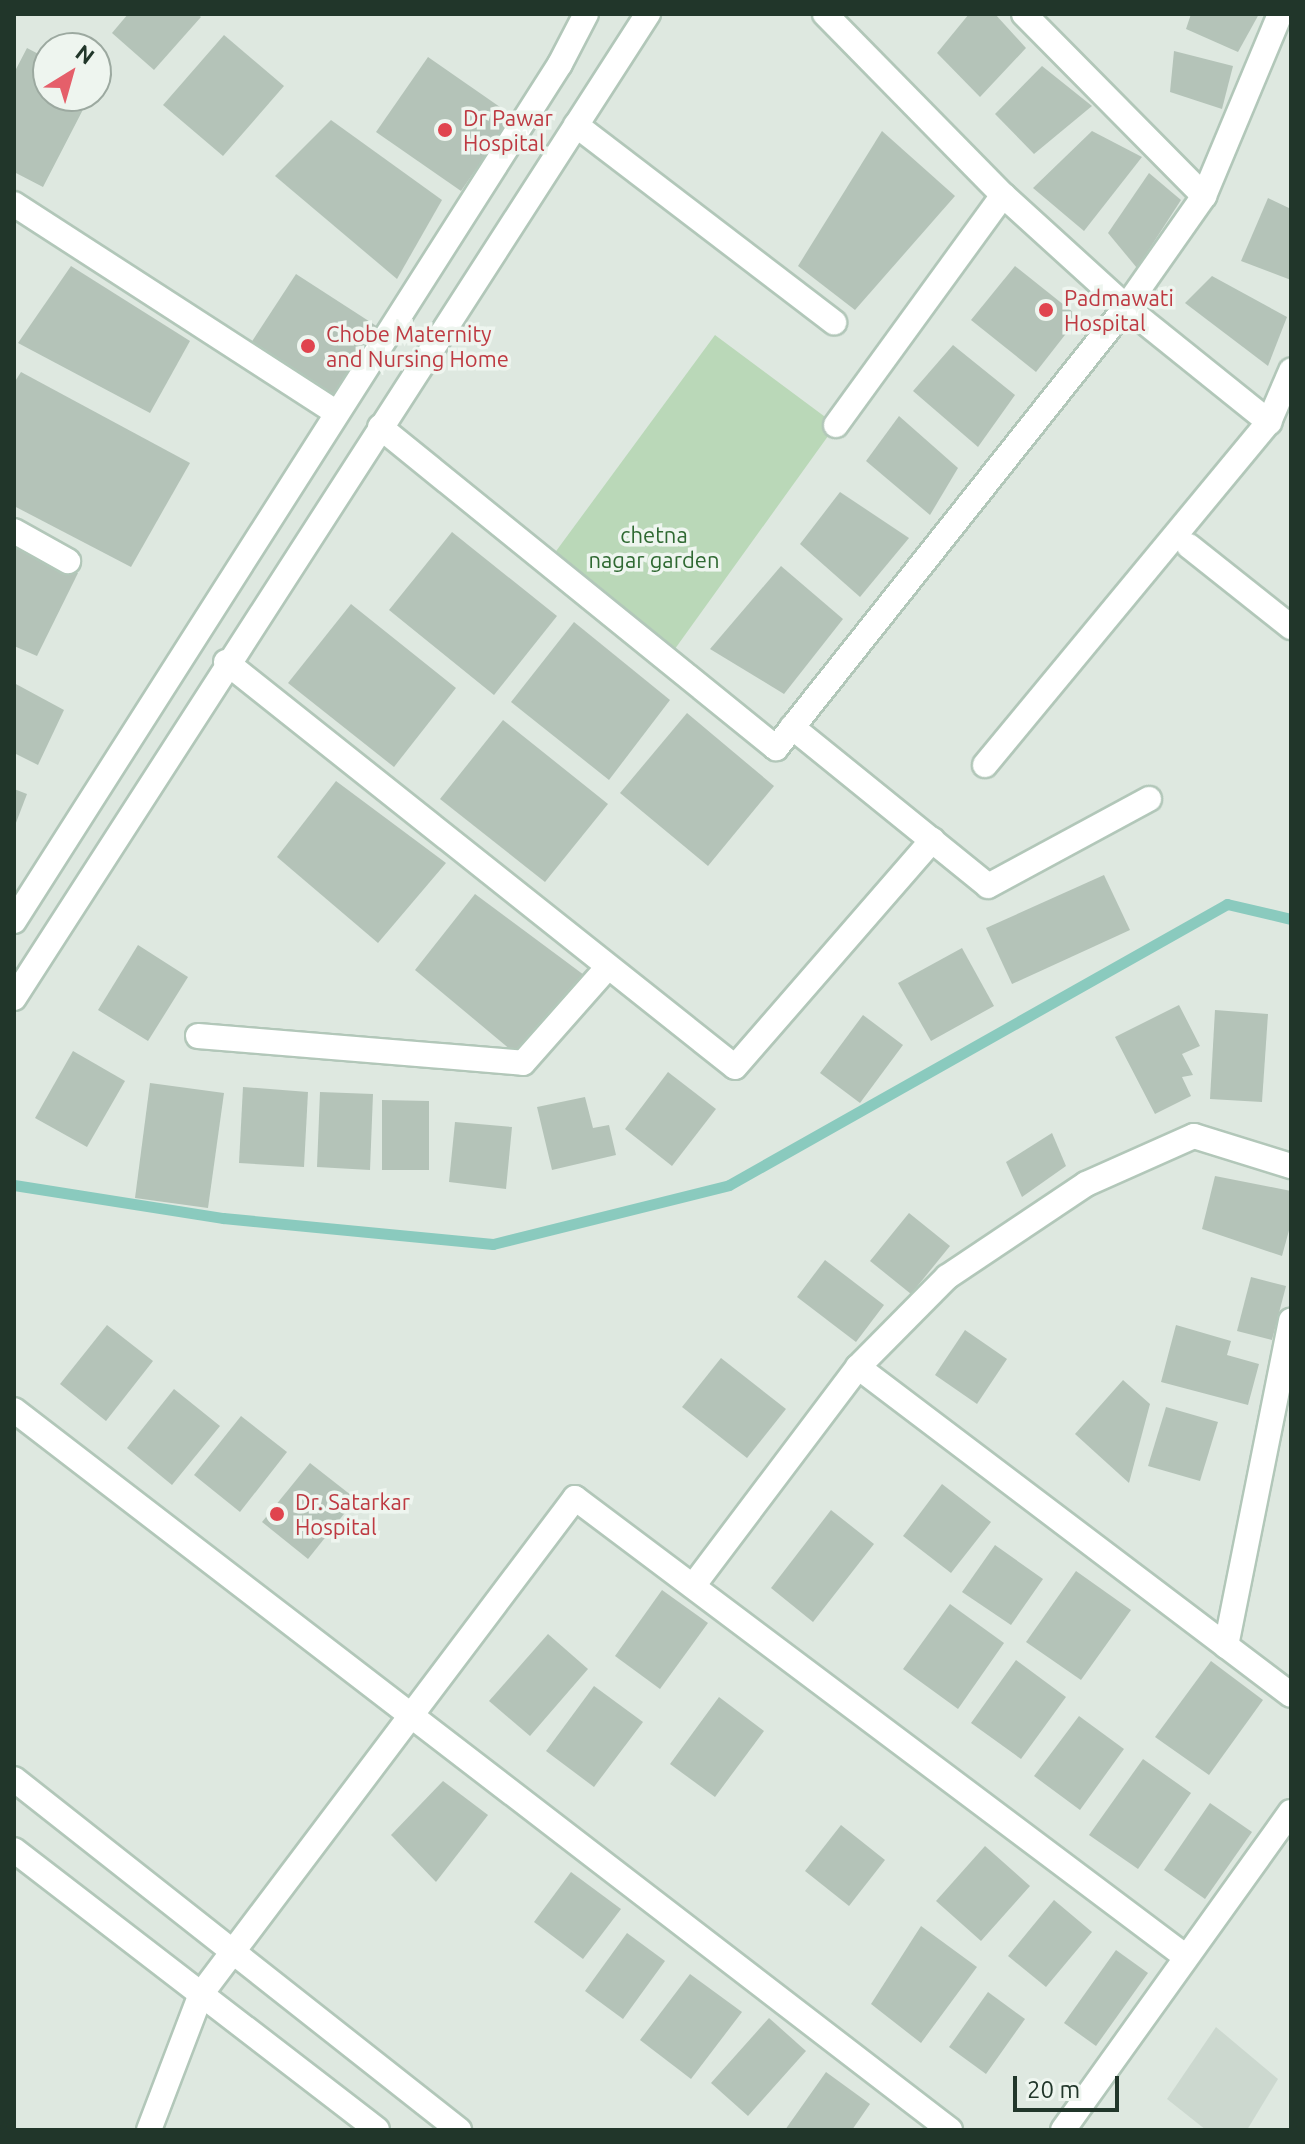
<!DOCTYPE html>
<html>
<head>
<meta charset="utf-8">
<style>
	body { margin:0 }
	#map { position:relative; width:1305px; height:2144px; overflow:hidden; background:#dee8e0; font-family:Ubuntu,sans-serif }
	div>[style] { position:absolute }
	.built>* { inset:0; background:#ccd8cf }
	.green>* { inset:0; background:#bad8b8 }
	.stream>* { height:11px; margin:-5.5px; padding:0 5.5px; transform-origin:5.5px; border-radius:5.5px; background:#8acabe }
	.building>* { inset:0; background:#b4c3b8 }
	.roads { filter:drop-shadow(2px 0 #b2c7b9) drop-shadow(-2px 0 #b2c7b9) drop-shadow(0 2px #b2c7b9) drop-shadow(0 -2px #b2c7b9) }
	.street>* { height:24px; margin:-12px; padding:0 12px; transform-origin:12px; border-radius:12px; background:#fff }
	.secondary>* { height:24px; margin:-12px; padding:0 12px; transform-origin:12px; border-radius:12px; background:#fff }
	.dots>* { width:22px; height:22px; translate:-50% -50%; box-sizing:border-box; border:4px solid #eef5ef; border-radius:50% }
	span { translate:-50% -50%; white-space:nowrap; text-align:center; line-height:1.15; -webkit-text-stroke:7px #eef5ef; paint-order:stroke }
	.health-label { font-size:22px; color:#be3a42 }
	.left { translate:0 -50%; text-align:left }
	.park-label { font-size:22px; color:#2f6932 }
	.frame { position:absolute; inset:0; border:16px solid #21362a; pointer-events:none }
	.north { position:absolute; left:32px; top:32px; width:80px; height:80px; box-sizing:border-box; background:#eef5ef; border:2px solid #9ca9a0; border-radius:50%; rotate:37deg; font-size:22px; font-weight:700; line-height:32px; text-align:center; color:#21362a }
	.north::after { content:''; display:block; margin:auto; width:28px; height:36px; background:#e55f6a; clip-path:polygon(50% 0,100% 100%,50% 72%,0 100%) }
	.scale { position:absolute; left:1013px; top:2076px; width:106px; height:36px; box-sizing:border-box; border:4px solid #21362a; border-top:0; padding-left:10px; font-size:24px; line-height:28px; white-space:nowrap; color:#21362a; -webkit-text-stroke:6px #eef5ef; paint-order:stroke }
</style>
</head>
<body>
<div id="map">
	<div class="built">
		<div style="clip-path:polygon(1216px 2027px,1278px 2079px,1247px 2130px,1206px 2130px,1167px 2099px)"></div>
	</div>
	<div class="green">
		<div style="clip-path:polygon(715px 335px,836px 425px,667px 660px,551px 558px)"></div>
	</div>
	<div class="stream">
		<div style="left:14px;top:1185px;width:212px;rotate:9deg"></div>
		<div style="left:223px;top:1218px;width:271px;rotate:5.5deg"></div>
		<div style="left:493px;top:1244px;width:243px;rotate:-14deg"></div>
		<div style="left:729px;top:1185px;width:572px;rotate:-29.43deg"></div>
		<div style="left:1227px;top:904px;width:66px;rotate:13.2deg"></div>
	</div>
	<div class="building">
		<div style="clip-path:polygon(128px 14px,197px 14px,201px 17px,154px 70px,112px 33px)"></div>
		<div style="clip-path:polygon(969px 14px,995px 14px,1026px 48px,980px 97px,937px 53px)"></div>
		<div style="clip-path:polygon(1191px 14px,1259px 14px,1238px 52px,1186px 29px)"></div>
		<div style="clip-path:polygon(224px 35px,284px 86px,223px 156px,163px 105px)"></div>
		<div style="clip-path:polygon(27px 48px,48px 59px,48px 96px,90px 96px,43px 187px,14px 172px,14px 73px)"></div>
		<div style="clip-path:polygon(1174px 51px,1233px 66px,1222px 109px,1170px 92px)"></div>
		<div style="clip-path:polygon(428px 57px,513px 116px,461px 191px,376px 132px)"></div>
		<div style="clip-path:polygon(1042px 66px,1092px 106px,1034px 154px,995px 114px)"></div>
		<div style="clip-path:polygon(331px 120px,442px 200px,397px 279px,275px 176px)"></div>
		<div style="clip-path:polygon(882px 131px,955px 196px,855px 310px,798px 266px)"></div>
		<div style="clip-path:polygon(1092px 131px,1142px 157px,1084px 231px,1033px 188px)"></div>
		<div style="clip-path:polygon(1149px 173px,1181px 200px,1137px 268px,1108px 233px)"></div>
		<div style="clip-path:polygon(1268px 198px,1291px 209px,1291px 280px,1241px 261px)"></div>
		<div style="clip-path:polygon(71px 266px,190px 341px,150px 413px,18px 343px)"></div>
		<div style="clip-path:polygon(1015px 266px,1079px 317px,1036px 372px,971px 320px)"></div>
		<div style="clip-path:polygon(296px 274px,378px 327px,329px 403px,247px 349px)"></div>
		<div style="clip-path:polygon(1212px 276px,1287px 317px,1268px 366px,1185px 303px)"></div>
		<div style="clip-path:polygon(953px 345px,1015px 395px,978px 447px,913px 391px)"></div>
		<div style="clip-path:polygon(21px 372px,190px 463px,131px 567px,14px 506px,14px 383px)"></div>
		<div style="clip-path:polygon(899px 416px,958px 468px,930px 515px,866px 461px)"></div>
		<div style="clip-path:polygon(840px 492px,909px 538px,860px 597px,800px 544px)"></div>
		<div style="clip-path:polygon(452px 532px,557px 616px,494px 695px,389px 610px)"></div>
		<div style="clip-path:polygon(14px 541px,78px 573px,37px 656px,14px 646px)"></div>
		<div style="clip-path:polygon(781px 566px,843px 619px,784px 694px,710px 649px)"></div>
		<div style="clip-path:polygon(351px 604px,456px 688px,394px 767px,288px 683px)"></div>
		<div style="clip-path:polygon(574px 622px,670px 700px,609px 780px,511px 702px)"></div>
		<div style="clip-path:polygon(14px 683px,64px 710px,38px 765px,14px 753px)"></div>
		<div style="clip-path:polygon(687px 713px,774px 786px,708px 866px,620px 793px)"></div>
		<div style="clip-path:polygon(503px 720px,608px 804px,545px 882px,440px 799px)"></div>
		<div style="clip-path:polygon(336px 781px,446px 863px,378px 943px,277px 857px)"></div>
		<div style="clip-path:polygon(14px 789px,27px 794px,14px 828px)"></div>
		<div style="clip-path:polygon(1104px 875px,1130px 930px,1012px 984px,986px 928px)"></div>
		<div style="clip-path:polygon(475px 894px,584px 975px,517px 1055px,415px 970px)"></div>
		<div style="clip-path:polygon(138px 945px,188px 977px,148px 1041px,98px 1010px)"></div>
		<div style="clip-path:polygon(962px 948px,994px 1006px,931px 1041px,898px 983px)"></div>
		<div style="clip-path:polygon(1179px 1005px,1200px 1046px,1182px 1054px,1193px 1075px,1182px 1077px,1191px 1096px,1155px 1114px,1115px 1037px)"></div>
		<div style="clip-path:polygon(1215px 1010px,1268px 1014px,1262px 1102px,1210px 1099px)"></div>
		<div style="clip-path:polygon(863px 1015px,903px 1045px,860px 1103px,820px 1073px)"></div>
		<div style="clip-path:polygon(73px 1051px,125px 1081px,87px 1147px,35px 1118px)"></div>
		<div style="clip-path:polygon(668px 1072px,716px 1109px,672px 1166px,625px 1129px)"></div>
		<div style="clip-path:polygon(150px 1083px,224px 1093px,208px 1208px,135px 1198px)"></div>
		<div style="clip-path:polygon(243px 1087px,308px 1092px,304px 1167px,239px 1163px)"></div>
		<div style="clip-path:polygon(320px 1092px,373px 1094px,370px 1170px,317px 1167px)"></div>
		<div style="clip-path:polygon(585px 1097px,593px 1128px,609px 1125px,616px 1155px,552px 1170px,537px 1107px)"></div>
		<div style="clip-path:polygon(382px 1100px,429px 1101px,429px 1170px,382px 1170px)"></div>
		<div style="clip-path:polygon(455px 1122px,512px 1127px,506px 1189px,449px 1182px)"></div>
		<div style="clip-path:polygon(1052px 1133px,1066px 1166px,1022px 1197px,1006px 1162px)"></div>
		<div style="clip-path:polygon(1215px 1176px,1291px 1191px,1291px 1223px,1282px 1256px,1202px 1229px)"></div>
		<div style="clip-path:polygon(909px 1213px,950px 1246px,911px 1294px,870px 1261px)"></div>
		<div style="clip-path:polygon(825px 1260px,884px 1305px,856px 1342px,797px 1297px)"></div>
		<div style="clip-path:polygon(1251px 1277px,1286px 1286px,1272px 1340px,1237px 1331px)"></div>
		<div style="clip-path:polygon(107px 1325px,153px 1361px,106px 1421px,60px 1384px)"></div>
		<div style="clip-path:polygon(1176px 1325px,1231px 1341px,1227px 1355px,1259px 1364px,1248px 1405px,1161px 1382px)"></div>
		<div style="clip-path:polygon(965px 1330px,1007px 1359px,977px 1404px,935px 1375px)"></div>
		<div style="clip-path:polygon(721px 1358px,786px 1409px,747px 1458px,682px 1407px)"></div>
		<div style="clip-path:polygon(1123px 1380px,1150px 1404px,1129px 1483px,1075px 1434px)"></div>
		<div style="clip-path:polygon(174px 1389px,220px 1426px,172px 1485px,127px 1448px)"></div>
		<div style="clip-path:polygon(1166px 1407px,1218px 1422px,1200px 1481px,1148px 1466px)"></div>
		<div style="clip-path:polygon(241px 1416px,287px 1452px,240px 1512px,194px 1475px)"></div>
		<div style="clip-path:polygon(310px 1463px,356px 1499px,308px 1559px,262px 1522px)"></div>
		<div style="clip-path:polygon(942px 1484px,991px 1522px,951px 1573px,903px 1536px)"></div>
		<div style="clip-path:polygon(831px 1510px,874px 1544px,813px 1622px,771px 1588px)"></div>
		<div style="clip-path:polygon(995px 1545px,1043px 1579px,1011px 1625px,962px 1592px)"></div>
		<div style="clip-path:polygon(1076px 1571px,1131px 1610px,1081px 1680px,1026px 1642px)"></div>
		<div style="clip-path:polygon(662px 1590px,708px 1623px,660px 1689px,615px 1656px)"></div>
		<div style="clip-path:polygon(950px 1604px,1004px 1643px,958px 1709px,903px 1669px)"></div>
		<div style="clip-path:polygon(548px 1634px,588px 1669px,530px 1736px,489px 1701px)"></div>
		<div style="clip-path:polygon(1016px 1660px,1066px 1697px,1021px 1759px,971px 1723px)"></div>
		<div style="clip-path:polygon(1211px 1661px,1263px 1700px,1209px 1775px,1155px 1737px)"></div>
		<div style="clip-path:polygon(594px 1686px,643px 1722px,594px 1787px,546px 1751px)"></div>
		<div style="clip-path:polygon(719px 1697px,764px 1731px,715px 1797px,670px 1764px)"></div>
		<div style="clip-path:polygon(1079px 1716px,1124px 1749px,1080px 1810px,1034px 1776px)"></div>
		<div style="clip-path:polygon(1143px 1759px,1191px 1793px,1138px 1869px,1089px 1835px)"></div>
		<div style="clip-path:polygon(443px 1781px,488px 1815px,436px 1882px,391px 1835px)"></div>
		<div style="clip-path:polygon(1210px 1803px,1252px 1832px,1205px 1899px,1164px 1870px)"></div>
		<div style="clip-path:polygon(841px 1825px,885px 1860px,849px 1906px,805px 1871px)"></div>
		<div style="clip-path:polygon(985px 1846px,1030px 1886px,981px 1941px,936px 1901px)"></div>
		<div style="clip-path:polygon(571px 1872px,621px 1909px,583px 1959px,534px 1922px)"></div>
		<div style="clip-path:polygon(1054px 1900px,1092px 1932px,1046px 1987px,1008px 1956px)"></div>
		<div style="clip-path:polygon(921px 1926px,977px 1967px,921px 2043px,871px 2004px)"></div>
		<div style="clip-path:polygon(627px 1933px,665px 1961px,623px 2019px,585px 1991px)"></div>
		<div style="clip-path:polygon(1116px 1950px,1148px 1973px,1096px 2046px,1064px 2023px)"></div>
		<div style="clip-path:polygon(690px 1974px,742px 2012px,691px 2079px,640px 2040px)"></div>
		<div style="clip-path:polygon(988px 1992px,1025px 2019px,986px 2074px,949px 2047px)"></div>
		<div style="clip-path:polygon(769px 2018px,806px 2051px,748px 2116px,711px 2083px)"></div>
		<div style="clip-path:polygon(826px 2072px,870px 2104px,852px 2130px,785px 2130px)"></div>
	</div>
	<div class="roads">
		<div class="street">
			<div style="left:825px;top:14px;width:254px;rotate:45.5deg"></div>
			<div style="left:1003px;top:195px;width:166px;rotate:42.3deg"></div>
			<div style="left:1126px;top:307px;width:184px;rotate:38.8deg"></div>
			<div style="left:1024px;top:14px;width:256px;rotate:45.3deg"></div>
			<div style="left:576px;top:125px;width:325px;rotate:37.4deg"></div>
			<div style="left:14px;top:204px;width:383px;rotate:32.9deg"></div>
			<div style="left:836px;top:425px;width:284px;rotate:-54deg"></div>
			<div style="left:380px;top:427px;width:510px;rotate:39.03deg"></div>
			<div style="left:776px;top:748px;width:563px;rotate:-51.56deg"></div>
			<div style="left:1126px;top:307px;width:136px;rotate:-54.9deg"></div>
			<div style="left:1204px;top:196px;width:197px;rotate:-67.3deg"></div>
			<div style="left:14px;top:531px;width:62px;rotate:29.1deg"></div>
			<div style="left:1189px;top:546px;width:130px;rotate:38.5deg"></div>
			<div style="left:226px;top:662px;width:650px;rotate:38.51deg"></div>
			<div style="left:735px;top:1067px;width:301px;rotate:-49deg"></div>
			<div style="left:792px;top:727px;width:252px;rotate:39deg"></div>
			<div style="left:988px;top:886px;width:183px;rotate:-28.4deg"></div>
			<div style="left:985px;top:765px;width:445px;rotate:-50.4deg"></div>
			<div style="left:1269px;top:422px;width:56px;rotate:-66.7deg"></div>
			<div style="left:198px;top:1036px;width:326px;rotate:4.7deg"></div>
			<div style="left:523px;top:1063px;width:128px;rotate:-48.5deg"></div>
			<div style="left:858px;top:1367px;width:543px;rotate:37.14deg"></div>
			<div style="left:14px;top:1410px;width:1181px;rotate:37.57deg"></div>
			<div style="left:693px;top:1586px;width:274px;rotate:-53deg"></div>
			<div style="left:858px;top:1367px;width:127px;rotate:-45.3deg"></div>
			<div style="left:947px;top:1277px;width:167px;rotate:-33.8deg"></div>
			<div style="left:1086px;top:1184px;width:118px;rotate:-24deg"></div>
			<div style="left:1194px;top:1136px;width:102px;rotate:17.2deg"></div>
			<div style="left:1226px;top:1646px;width:332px;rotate:-78.7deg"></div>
			<div style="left:149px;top:2130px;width:146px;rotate:-69.1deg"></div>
			<div style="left:201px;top:1994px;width:621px;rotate:-52.98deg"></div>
			<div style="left:575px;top:1498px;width:764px;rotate:36.91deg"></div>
			<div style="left:1063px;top:2130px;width:391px;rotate:-54.4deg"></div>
		</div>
		<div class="secondary">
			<div style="left:14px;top:921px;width:1016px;rotate:-57.5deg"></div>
			<div style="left:560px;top:64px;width:56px;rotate:-62.5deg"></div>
			<div style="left:14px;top:998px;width:1171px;rotate:-57.21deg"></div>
			<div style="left:14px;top:1779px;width:567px;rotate:38.27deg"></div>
			<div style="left:14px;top:1850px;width:458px;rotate:37.6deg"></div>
		</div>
	</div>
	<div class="dots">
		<div style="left:445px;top:130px;background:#e0444e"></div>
		<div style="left:1046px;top:310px;background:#e0444e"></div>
		<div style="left:308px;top:346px;background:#e0444e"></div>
		<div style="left:277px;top:1514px;background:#e0444e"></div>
	</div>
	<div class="health-label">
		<span class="left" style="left:463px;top:130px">Dr Pawar<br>Hospital</span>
		<span class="left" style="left:1064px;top:310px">Padmawati<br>Hospital</span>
		<span class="left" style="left:326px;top:346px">Chobe Maternity<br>and Nursing Home</span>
		<span class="left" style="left:295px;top:1514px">Dr. Satarkar<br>Hospital</span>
	</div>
	<div class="park-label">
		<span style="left:654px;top:547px">chetna<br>nagar garden</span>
	</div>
	<div class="frame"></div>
	<div class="north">N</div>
	<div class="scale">20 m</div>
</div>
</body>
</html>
